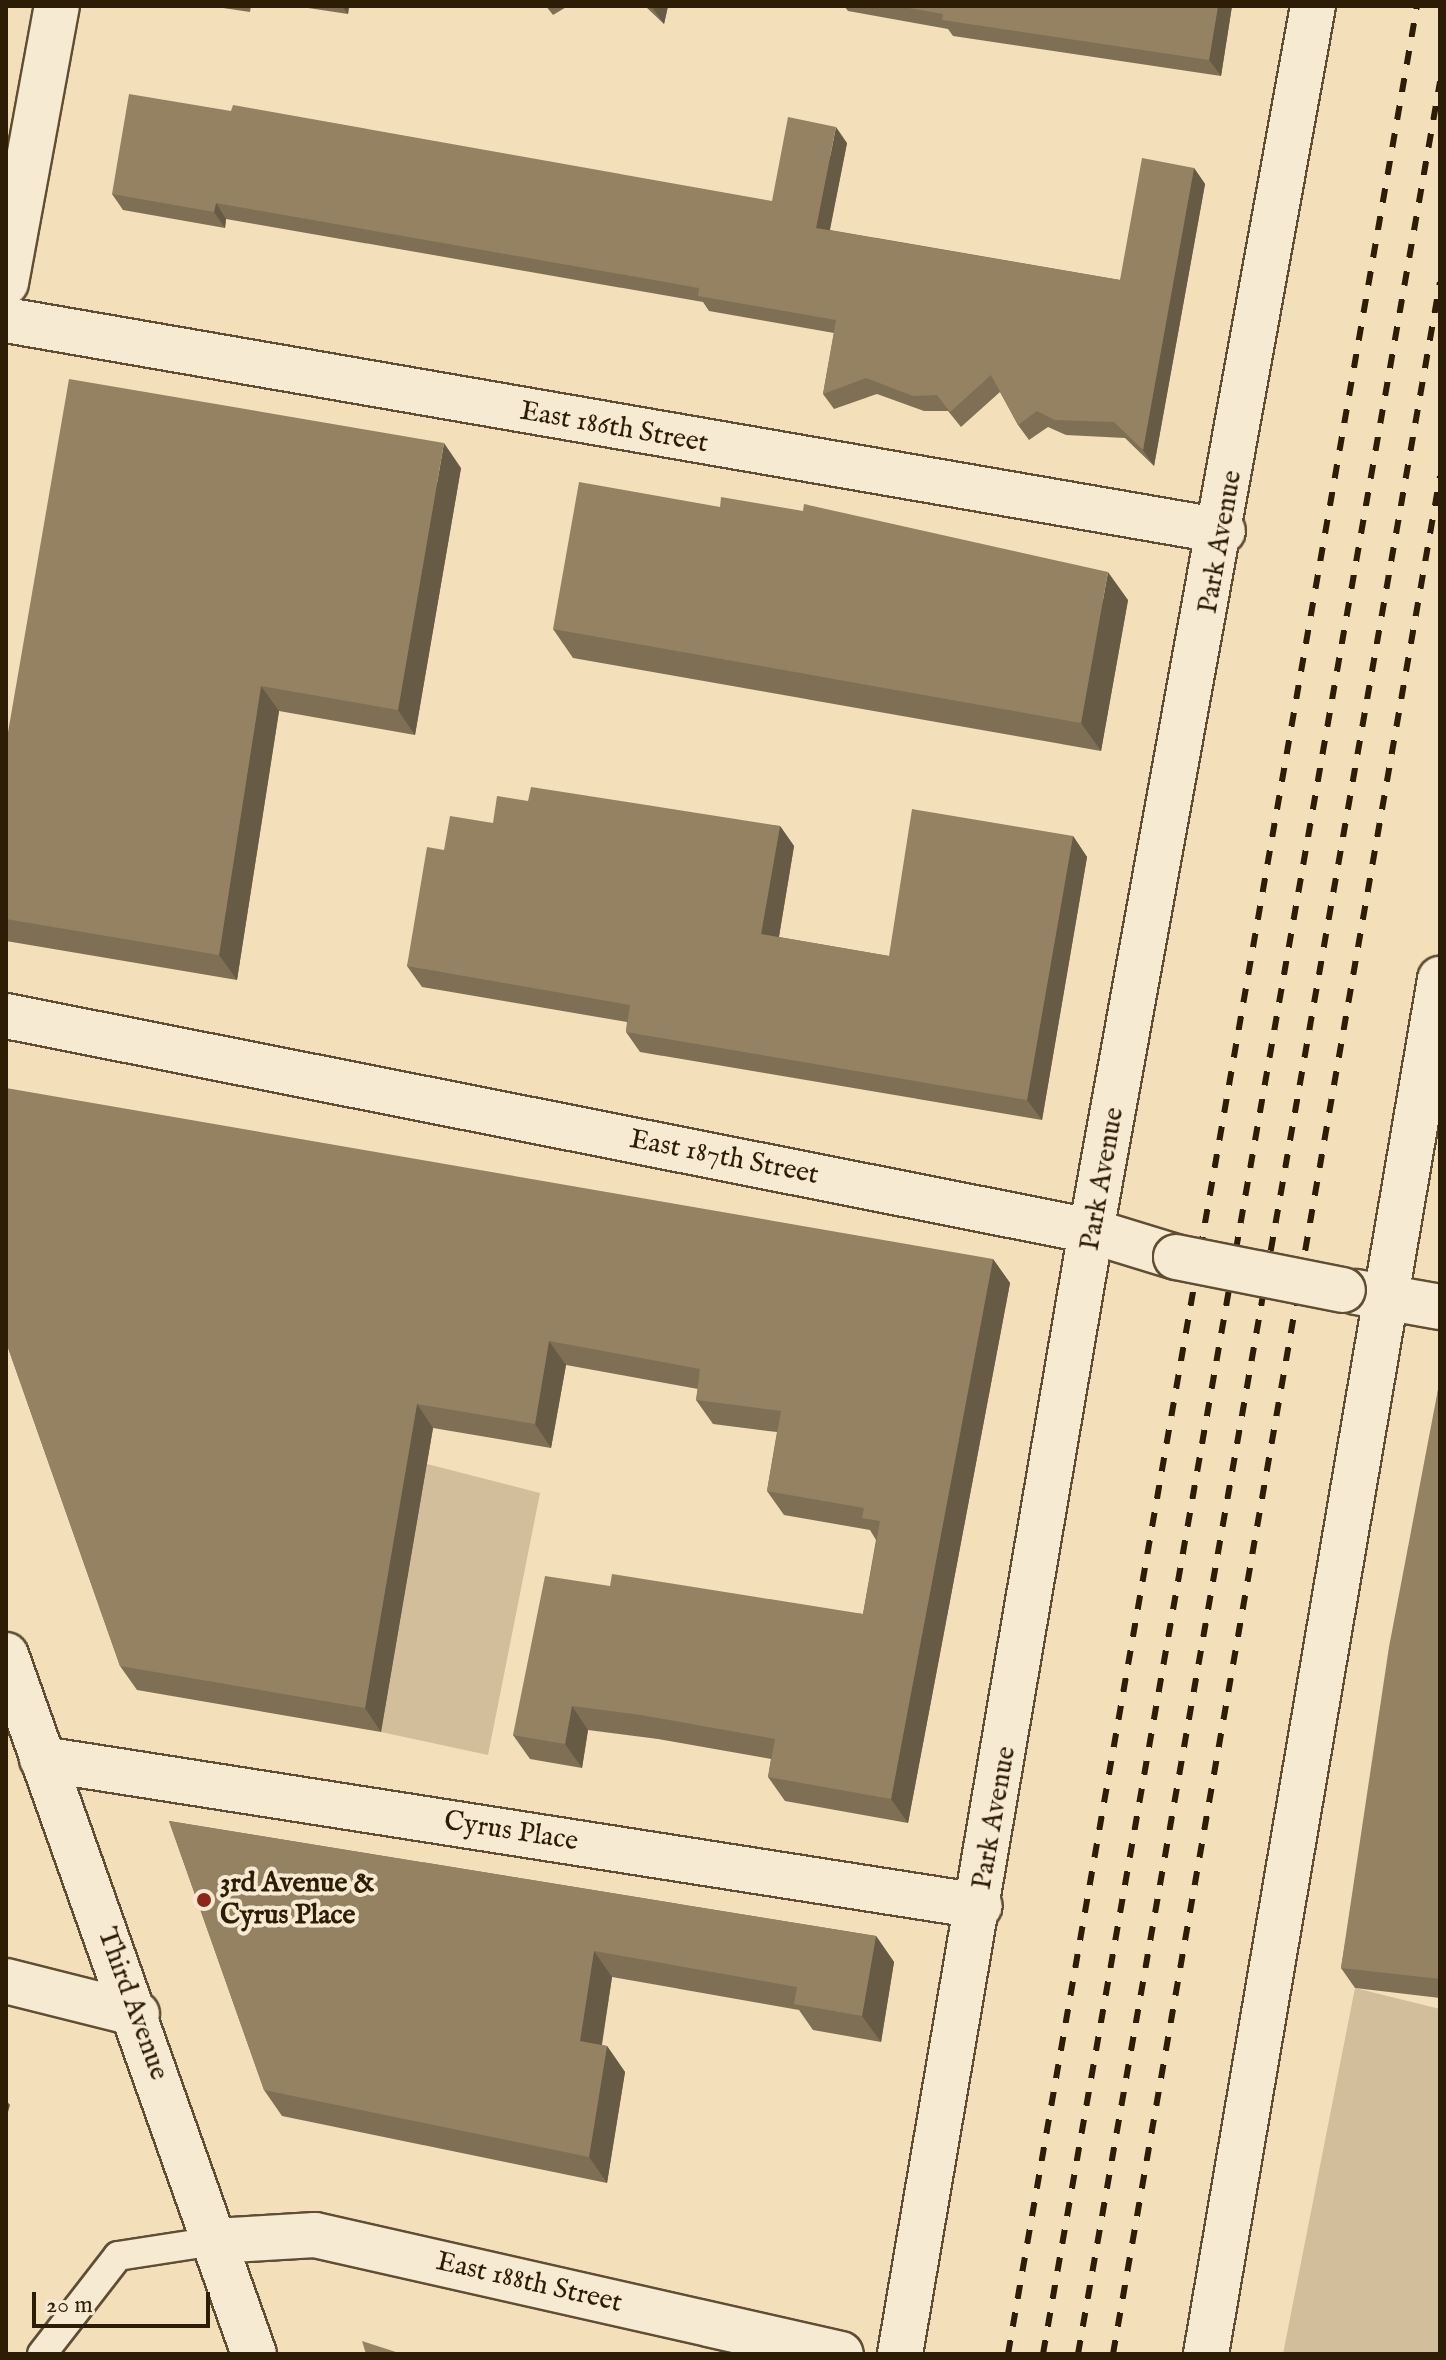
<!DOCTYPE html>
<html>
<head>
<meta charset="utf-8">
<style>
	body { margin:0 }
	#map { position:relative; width:1446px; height:2360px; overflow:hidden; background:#f3dfb9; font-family:"IM FELL English",serif }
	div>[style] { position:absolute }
	.green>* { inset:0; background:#d2be9b }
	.roads { filter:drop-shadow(2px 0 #5f4e33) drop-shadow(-2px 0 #5f4e33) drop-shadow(0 2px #5f4e33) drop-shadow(0 -2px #5f4e33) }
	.service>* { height:28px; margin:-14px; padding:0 14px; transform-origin:14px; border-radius:14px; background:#f7ead2 }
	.minor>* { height:44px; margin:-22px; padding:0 22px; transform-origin:22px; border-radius:22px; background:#f7ead2 }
	.tertiary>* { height:44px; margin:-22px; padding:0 22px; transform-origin:22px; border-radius:22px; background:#f7ead2 }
	.secondary>* { height:44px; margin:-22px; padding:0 22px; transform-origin:22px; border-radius:22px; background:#f7ead2 }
	.rail>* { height:6px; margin-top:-3px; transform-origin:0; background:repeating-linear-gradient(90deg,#2e1d06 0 14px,transparent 0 28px) }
	.bridges { filter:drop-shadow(2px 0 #5f4e33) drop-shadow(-2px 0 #5f4e33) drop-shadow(0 2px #5f4e33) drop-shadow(0 -2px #5f4e33) }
	.minor-bridge>* { height:44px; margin:-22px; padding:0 22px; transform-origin:22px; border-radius:22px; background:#f7ead2 }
	.wall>* { inset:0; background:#7f7055 }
	.shaded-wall>* { inset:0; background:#685b45 }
	.building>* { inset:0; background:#948263 }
	.dots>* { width:22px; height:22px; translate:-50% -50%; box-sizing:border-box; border:4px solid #f7ead2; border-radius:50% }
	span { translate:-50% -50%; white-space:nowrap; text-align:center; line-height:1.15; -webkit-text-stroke:8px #f7ead2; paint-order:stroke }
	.street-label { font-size:28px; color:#2e1d06 }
	.poi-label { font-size:28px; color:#2e1d06; font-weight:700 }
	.left { translate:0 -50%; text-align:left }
	.frame { position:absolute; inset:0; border:8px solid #2e1d06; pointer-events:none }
	.scale { position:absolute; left:32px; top:2292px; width:178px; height:36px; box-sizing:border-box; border:4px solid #2e1d06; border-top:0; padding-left:10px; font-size:24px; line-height:28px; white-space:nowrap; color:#2e1d06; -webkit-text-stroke:6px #f7ead2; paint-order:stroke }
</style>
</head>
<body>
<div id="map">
	<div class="green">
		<div style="clip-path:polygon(427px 1464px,540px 1493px,488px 1755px,381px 1732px)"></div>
		<div style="clip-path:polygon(1355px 1988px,1440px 2009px,1440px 2354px,1283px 2354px)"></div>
	</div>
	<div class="roads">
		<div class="service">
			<div style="left:42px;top:2354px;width:124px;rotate:-52.2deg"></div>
			<div style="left:118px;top:2256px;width:98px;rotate:-8.8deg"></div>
		</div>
		<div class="minor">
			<div style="left:6px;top:283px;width:282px;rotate:-79.6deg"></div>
			<div style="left:6px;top:320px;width:1235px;rotate:9.84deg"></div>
			<div style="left:1356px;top:1292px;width:85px;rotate:10.1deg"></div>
			<div style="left:42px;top:1759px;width:949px;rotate:8.91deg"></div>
			<div style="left:6px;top:1981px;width:135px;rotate:14.1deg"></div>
			<div style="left:215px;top:2241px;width:100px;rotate:-3.4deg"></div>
			<div style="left:315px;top:2235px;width:539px;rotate:12.75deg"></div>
			<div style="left:900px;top:2354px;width:1139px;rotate:-80.35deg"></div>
			<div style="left:1091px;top:1231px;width:1245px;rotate:-79.73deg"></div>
			<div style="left:1206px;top:2354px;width:1395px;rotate:-80.34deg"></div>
		</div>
		<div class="tertiary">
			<div style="left:6px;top:1016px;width:1106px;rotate:11.21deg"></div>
			<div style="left:1091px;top:1231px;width:89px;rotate:17deg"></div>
		</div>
		<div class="secondary">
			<div style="left:6px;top:1655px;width:742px;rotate:70.47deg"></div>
		</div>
	</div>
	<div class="rail">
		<div style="left:1008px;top:2354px;width:2383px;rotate:-80.12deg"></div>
		<div style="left:1043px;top:2354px;width:2307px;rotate:-80.09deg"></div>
		<div style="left:1078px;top:2354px;width:2103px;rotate:-80.09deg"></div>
		<div style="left:1113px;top:2354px;width:1906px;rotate:-80.12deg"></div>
	</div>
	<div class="bridges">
		<div class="minor-bridge">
			<div style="left:1176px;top:1257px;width:170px;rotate:11.2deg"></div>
		</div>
	</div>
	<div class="wall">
		<div style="clip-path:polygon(210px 6px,251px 6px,250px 12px)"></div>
		<div style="clip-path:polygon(295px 6px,349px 6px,348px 14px)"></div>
		<div style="clip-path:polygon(546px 6px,568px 6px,553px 15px)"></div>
		<div style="clip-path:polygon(645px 6px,668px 6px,664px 24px)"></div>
		<div style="clip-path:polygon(844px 6px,1232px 6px,1221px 76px,953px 36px,948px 29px,848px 11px)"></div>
		<div style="clip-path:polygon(847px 143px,830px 230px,1120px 280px,1194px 168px,1205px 184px,1154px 466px,1125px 438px,1066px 435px,1048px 427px,1029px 440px,1018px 425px,1000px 392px,961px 427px,948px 411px,924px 411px,877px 394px,834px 409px,823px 394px,834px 333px,709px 311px,703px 302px,226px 219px,225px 228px,123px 210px,112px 194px,772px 201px)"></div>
		<div style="clip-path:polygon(461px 468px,415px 735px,279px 711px,237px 980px,6px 941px,6px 744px)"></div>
		<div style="clip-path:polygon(1128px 600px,1101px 751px,573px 658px,553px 629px)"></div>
		<div style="clip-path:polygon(528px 801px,780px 826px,794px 846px,779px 937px,889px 956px,1073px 836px,1087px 857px,1042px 1120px,640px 1052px,626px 1032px,627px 1022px,422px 987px,407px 966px,444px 850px,493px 823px)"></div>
		<div style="clip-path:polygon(993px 1259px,1010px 1283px,908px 1823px,785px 1801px,768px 1777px,771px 1759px,658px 1739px,588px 1730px,582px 1768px,530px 1759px,513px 1735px,610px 1586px,863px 1614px,876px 1540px,870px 1530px,784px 1515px,767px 1491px,777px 1432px,713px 1424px,696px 1400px,698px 1389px,566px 1365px,551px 1448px,433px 1428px,381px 1732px,137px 1690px,120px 1666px,6px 1342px)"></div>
		<div style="clip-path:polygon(1440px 1379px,1440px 1998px,1355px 1988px,1341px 1968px)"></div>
		<div style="clip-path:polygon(169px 1821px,876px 1936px,894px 1962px,881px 2042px,813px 2030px,799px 2010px,612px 1977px,602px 2045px,607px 2046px,625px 2072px,607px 2183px,282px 2116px,264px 2090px)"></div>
	</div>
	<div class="shaded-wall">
		<div style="clip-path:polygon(342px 6px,349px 6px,348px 14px)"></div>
		<div style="clip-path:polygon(652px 6px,668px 6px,664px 24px,652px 7px)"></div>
		<div style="clip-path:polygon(1218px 6px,1232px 6px,1221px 76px,1209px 60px)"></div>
		<div style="clip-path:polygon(836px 127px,847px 143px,827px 243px,816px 228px)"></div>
		<div style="clip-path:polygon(1194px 168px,1205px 184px,1154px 466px,1143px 450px)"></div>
		<div style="clip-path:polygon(216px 203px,226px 219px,225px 228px,214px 212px)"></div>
		<div style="clip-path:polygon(444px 443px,461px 468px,415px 735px,398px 710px)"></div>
		<div style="clip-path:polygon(1108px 572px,1128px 600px,1101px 751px,1081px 723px)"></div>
		<div style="clip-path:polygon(261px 686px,279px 711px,237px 980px,219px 955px)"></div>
		<div style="clip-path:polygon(780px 826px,794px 846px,776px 954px,761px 934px)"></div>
		<div style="clip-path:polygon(1073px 836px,1087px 857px,1042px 1120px,1027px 1100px)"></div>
		<div style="clip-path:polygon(993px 1259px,1010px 1283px,908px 1823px,891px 1799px)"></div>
		<div style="clip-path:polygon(549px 1341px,566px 1365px,551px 1448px,535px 1424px)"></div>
		<div style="clip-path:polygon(417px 1404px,433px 1428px,381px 1732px,365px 1708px)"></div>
		<div style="clip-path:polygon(572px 1706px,588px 1730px,582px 1768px,565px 1744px)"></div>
		<div style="clip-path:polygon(876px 1936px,894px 1962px,881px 2042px,862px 2016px)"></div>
		<div style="clip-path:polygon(594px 1951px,612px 1977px,598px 2067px,580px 2041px)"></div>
		<div style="clip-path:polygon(607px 2046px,625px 2072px,607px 2183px,589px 2157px)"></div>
		<div style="clip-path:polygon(6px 2100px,10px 2105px,6px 2119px)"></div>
	</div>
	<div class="building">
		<div style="clip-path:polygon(898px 6px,1218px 6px,1209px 60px,942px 20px,943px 14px)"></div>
		<div style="clip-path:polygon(129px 94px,231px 111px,233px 105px,772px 201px,788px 117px,836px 127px,816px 228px,1120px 280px,1142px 158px,1194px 168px,1143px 450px,1114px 422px,1055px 420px,1037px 411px,1018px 425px,991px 375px,950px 412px,937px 395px,913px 396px,866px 378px,823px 394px,836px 320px,698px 296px,699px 288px,216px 203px,214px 212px,112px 194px)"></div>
		<div style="clip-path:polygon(69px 379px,444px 443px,398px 710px,261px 686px,219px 955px,6px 919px,6px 744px)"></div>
		<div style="clip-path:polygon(579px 482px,720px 507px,721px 497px,803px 511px,804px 504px,1108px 572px,1081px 723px,553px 629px)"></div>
		<div style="clip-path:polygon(531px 787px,780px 826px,761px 934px,889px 956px,912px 809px,1073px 836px,1027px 1100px,626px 1032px,630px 1005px,407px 966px,427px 847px,444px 850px,450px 816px,493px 823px,497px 796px,528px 801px)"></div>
		<div style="clip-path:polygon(6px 1088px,993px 1259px,891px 1799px,768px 1777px,775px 1739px,641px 1715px,572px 1706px,565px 1744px,513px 1735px,545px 1576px,610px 1586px,612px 1574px,863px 1614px,880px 1521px,862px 1518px,864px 1508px,767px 1491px,781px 1411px,696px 1400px,700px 1369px,549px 1341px,535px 1424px,417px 1404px,365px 1708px,120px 1666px,6px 1342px)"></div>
		<div style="clip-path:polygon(1440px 1379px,1440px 1979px,1341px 1968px,1389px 1647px)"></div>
		<div style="clip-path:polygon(169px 1821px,876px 1936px,862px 2016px,794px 2004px,797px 1987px,594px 1951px,580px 2041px,607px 2046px,589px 2157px,264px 2090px)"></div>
		<div style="clip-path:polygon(362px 2341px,402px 2354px,366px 2354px)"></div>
	</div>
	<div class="dots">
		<div style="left:204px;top:1900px;background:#8f2418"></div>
	</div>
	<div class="street-label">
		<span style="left:614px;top:428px;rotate:10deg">East 186th Street</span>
		<span style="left:1221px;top:542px;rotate:-80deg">Park Avenue</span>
		<span style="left:724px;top:1158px;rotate:11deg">East 187th Street</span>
		<span style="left:1103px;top:1179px;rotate:-80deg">Park Avenue</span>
		<span style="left:995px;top:1818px;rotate:-80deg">Park Avenue</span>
		<span style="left:511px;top:1832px;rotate:9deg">Cyrus Place</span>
		<span style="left:132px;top:2004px;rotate:70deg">Third Avenue</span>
		<span style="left:529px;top:2283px;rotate:13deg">East 188th Street</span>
	</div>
	<div class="poi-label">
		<span class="left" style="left:220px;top:1900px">3rd Avenue &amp;<br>Cyrus Place</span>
	</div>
	<div class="frame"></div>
	<div class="scale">20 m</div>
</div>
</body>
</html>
